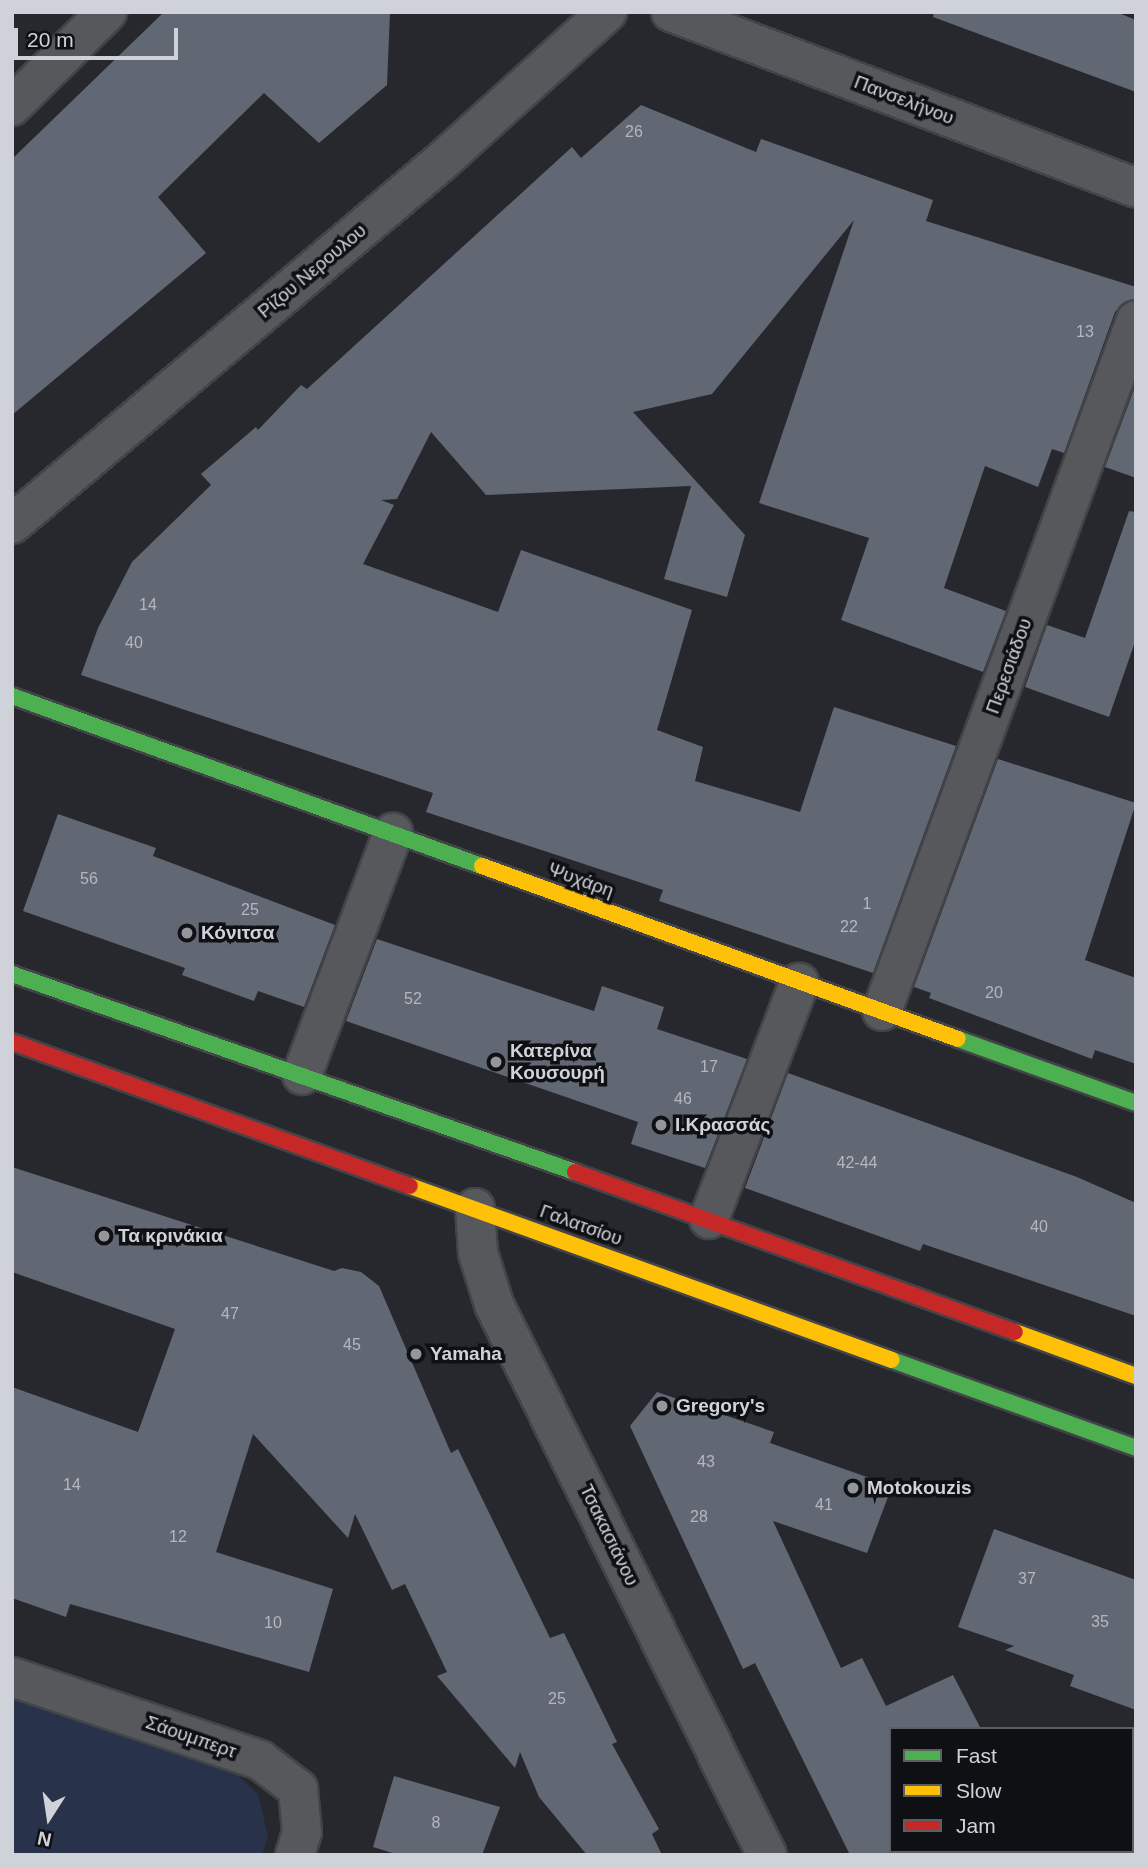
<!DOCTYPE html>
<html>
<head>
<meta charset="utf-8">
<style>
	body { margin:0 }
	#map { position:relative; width:1148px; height:1867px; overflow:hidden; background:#26282e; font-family:Arial,sans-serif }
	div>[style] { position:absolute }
	.green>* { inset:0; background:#29324b }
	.building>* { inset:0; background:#626774 }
	.roads { filter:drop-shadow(2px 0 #424448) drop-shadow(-2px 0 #424448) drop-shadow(0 2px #424448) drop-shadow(0 -2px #424448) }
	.street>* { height:38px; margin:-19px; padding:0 19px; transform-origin:19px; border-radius:19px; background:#56585c }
	.fast>* { height:16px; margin:-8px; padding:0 8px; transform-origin:8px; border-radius:8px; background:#4caf50 }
	.slow>* { height:16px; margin:-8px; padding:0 8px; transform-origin:8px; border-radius:8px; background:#ffc107 }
	.jam>* { height:16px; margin:-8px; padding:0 8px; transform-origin:8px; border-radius:8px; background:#c62828 }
	.dots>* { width:19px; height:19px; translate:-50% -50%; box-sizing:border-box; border:4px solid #0e1014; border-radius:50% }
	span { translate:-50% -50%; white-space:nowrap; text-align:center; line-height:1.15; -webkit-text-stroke:7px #0e1014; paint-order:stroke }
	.number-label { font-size:16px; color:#b4b7bf }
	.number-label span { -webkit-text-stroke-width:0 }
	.street-label { font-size:19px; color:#cfd2d8 }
	.poi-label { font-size:19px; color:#cfd2d8; font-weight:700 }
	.left { translate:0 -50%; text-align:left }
	.frame { position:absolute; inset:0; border:14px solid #cfd2d8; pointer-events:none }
	.legend { position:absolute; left:889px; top:1727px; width:245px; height:126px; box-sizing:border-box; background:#0e1014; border:2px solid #5b5e62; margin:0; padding:9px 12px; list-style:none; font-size:21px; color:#cfd2d8 }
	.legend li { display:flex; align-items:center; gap:14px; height:35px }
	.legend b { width:35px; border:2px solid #5b5e62 }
	.north { position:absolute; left:14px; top:1783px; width:70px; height:70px; -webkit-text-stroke:5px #0e1014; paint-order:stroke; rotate:192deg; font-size:19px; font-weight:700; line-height:28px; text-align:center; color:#cfd2d8 }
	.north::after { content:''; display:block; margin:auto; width:24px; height:32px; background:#cfd2d8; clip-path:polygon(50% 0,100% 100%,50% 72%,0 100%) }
	.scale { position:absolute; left:14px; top:28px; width:164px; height:32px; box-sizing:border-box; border:4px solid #cfd2d8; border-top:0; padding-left:9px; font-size:21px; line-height:24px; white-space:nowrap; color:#cfd2d8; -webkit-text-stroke:5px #0e1014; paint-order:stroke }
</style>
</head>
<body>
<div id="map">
	<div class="green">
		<div style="clip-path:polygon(12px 1699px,233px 1771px,258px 1794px,268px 1836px,262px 1855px,12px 1855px)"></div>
	</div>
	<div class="building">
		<div style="clip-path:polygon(164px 12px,390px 12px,387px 85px,319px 143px,264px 93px,158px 197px,206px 253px,12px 415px,12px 159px)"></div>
		<div style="clip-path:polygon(934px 12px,1116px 12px,1136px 20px,1136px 92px,933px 17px)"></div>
		<div style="clip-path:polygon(641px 105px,756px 152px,761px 139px,933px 200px,926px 221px,1136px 287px,1136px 299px,1123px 303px,1115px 312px,1064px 453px,1052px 449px,1038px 487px,985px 466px,944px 588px,1006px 611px,983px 672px,841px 620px,869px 538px,759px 503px,854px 220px,712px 394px,633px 412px,745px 535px,727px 597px,664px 579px,691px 486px,486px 495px,431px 432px,397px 499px,381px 500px,394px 505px,363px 564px,498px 612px,521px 550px,692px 610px,657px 730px,703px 747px,695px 781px,800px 812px,834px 707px,956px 746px,873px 973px,659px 901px,663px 890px,426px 812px,433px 793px,81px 675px,98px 628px,132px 562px,211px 485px,201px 474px,256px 427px,258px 430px,301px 385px,307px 389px,572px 147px,581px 158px)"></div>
		<div style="clip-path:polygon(1136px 384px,1136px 478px,1105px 467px)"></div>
		<div style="clip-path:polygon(1129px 511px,1136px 512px,1136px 639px,1109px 717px,1025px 687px,1047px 625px,1085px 638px)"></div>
		<div style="clip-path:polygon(998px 759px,1136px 803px,1085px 960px,1136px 978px,1136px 1064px,1095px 1050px,1092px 1059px,929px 998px,931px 993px,914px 987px)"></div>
		<div style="clip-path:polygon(58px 814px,156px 848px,153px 856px,335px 925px,304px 1007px,258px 991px,254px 1001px,182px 975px,185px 968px,23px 911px)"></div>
		<div style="clip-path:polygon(377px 939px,594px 1011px,602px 986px,664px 1007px,657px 1029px,747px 1059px,705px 1168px,631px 1144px,638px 1122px,346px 1021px)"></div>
		<div style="clip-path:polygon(788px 1073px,1077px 1177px,1136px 1203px,1136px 1316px,923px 1244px,920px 1251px,745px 1188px)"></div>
		<div style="clip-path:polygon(12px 1167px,334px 1271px,342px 1268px,361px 1272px,379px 1286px,451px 1453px,458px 1449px,550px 1638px,564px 1633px,617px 1742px,612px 1744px,659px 1829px,652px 1834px,662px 1855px,587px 1855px,539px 1797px,520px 1752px,515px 1768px,437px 1676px,447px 1672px,405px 1584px,392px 1590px,355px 1514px,348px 1538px,253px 1434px,216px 1552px,333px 1589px,309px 1672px,70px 1604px,66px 1617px,12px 1598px,12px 1387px,138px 1432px,175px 1329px,12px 1272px)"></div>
		<div style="clip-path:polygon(657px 1392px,774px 1432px,770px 1443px,887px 1484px,884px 1492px,889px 1494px,867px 1553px,773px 1521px,841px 1668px,862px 1658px,886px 1706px,953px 1675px,981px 1729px,891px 1729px,891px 1855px,850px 1855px,755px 1663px,743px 1669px,630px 1426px)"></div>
		<div style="clip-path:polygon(994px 1529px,1136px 1580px,1136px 1710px,1070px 1686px,1074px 1675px,1005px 1650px,1014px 1646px,958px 1627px)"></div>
		<div style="clip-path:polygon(394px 1776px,500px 1807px,482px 1855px,399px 1855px,373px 1847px)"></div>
	</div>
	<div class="roads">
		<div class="street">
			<div style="left:671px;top:12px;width:497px;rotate:20.7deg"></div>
			<div style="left:12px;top:106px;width:134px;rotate:-44.7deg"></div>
			<div style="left:12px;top:524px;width:561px;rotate:-40.16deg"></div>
			<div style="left:441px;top:162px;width:224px;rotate:-42.1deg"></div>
			<div style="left:882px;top:1011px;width:736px;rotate:-69.82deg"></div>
			<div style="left:302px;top:1075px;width:259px;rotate:-69.4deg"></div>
			<div style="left:475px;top:1208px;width:45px;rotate:86.2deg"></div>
			<div style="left:478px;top:1253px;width:53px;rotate:72.6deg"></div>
			<div style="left:494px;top:1304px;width:615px;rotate:63.64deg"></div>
			<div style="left:709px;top:1219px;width:253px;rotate:-69.1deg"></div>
			<div style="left:12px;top:1677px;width:262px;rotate:18.5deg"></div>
			<div style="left:260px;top:1760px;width:48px;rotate:37.3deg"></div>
			<div style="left:298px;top:1789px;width:43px;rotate:84.7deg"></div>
			<div style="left:302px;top:1832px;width:24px;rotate:107deg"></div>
		</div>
		<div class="fast">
			<div style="left:12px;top:696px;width:500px;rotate:19.9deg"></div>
			<div style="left:12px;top:974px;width:597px;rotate:19.38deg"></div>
			<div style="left:958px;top:1039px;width:189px;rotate:19.8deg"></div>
			<div style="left:892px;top:1360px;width:259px;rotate:19.8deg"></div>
		</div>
		<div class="slow">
			<div style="left:482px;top:866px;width:506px;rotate:19.97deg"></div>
			<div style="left:410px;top:1186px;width:512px;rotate:19.85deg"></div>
			<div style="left:1015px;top:1332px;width:129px;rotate:20deg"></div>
		</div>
		<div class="jam">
			<div style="left:12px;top:1042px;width:423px;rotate:19.9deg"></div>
			<div style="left:575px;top:1172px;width:468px;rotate:20deg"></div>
		</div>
	</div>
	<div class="dots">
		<div style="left:187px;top:933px;background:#94969c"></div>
		<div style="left:496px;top:1062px;background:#94969c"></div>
		<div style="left:661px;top:1125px;background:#94969c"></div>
		<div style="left:104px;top:1236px;background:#94969c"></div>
		<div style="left:416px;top:1354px;background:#94969c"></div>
		<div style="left:662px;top:1406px;background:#94969c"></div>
		<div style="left:853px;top:1488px;background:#94969c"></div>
	</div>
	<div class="number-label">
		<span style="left:634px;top:132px">26</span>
		<span style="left:1085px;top:332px">13</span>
		<span style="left:148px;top:605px">14</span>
		<span style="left:134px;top:643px">40</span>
		<span style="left:89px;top:879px">56</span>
		<span style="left:867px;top:904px">1</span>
		<span style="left:250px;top:910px">25</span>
		<span style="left:849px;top:927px">22</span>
		<span style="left:994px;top:993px">20</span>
		<span style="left:413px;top:999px">52</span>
		<span style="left:709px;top:1067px">17</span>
		<span style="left:683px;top:1099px">46</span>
		<span style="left:857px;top:1163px">42-44</span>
		<span style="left:1039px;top:1227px">40</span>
		<span style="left:230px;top:1314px">47</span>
		<span style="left:352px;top:1345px">45</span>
		<span style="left:706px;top:1462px">43</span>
		<span style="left:72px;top:1485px">14</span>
		<span style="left:824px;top:1505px">41</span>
		<span style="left:699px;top:1517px">28</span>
		<span style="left:178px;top:1537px">12</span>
		<span style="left:1027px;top:1579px">37</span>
		<span style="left:1100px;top:1622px">35</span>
		<span style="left:273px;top:1623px">10</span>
		<span style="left:557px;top:1699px">25</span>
		<span style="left:436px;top:1823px">8</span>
	</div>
	<div class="street-label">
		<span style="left:904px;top:100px;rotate:21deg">Πανσελήνου</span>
		<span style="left:312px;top:271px;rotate:-40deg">Ρίζου Νερουλου</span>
		<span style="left:1009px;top:666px;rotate:-70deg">Περεσιάδου</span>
		<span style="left:581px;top:880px;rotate:20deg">Ψυχάρη</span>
		<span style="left:581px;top:1225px;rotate:20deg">Γαλατσίου</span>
		<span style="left:609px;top:1535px;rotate:64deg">Τσακασιάνου</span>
		<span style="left:191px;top:1737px;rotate:19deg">Σάουμπερτ</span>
	</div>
	<div class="poi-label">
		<span class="left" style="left:201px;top:933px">Κόνιτσα</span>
		<span class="left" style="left:510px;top:1062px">Κατερίνα<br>Κουσουρή</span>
		<span class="left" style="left:675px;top:1125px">Ι.Κρασσάς</span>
		<span class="left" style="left:118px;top:1236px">Τα κρινάκια</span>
		<span class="left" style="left:430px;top:1354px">Yamaha</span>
		<span class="left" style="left:676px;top:1406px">Gregory's</span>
		<span class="left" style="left:867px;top:1488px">Motokouzis</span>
	</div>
	<div class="frame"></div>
	<ul class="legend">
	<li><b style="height:9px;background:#4caf50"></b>Fast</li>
	<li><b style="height:9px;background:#ffc107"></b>Slow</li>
	<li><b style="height:9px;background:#c62828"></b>Jam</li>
	</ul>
	<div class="north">N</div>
	<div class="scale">20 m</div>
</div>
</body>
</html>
